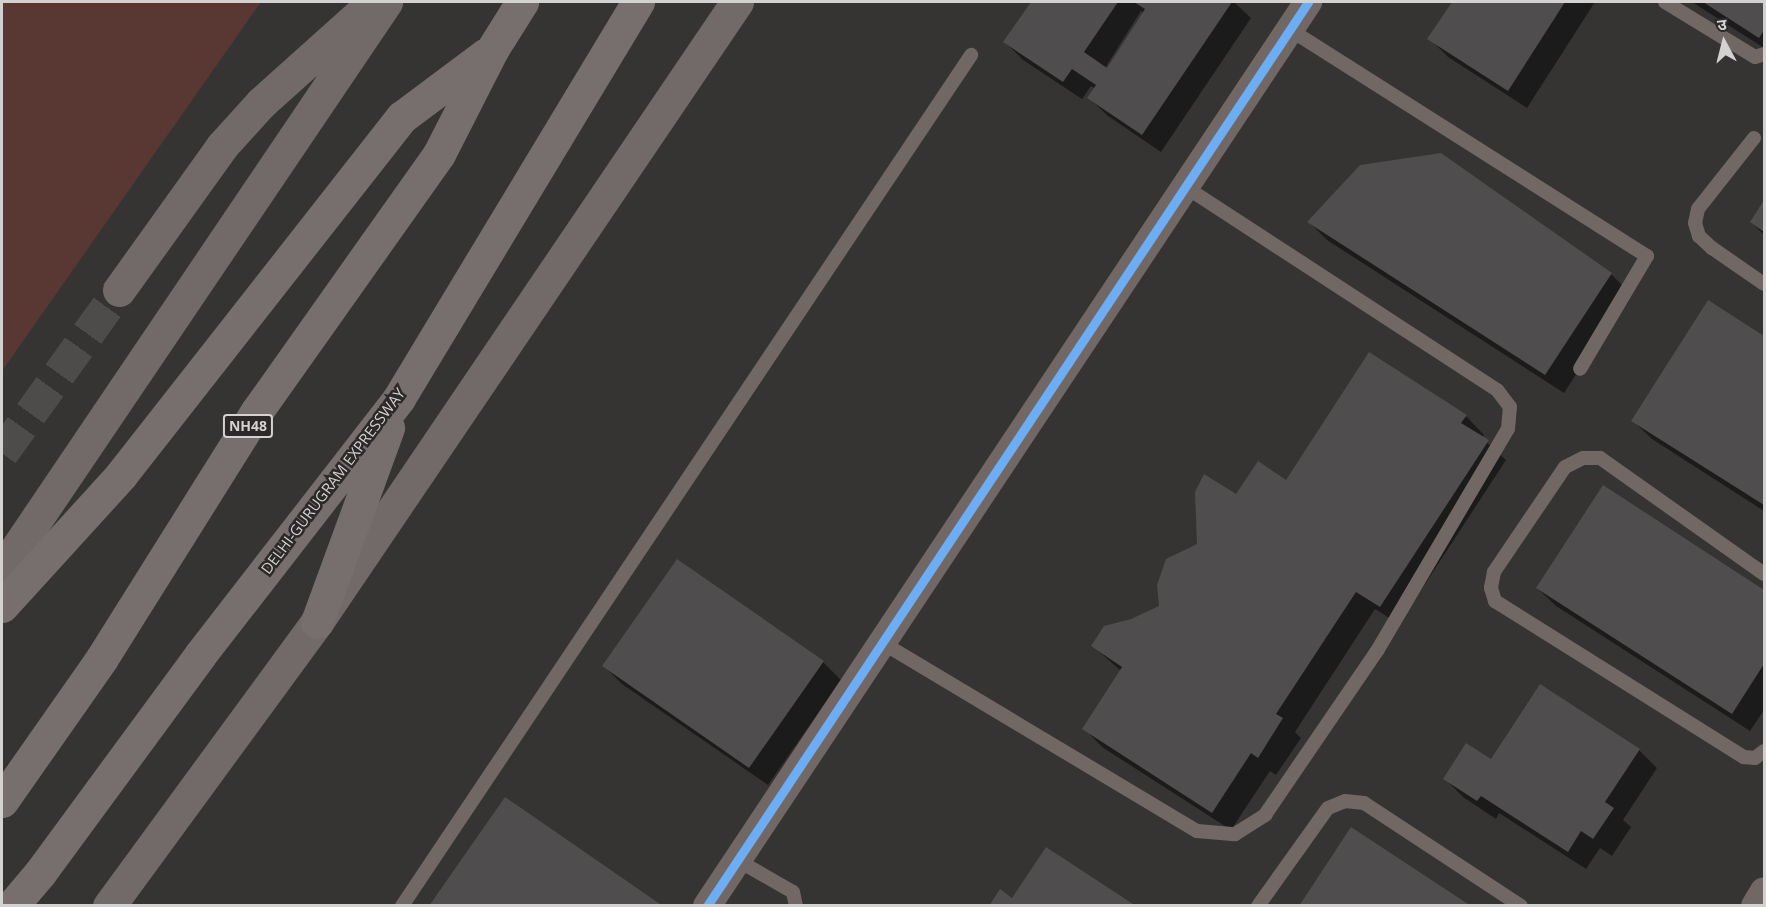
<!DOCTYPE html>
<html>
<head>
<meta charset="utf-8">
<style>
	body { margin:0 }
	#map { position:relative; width:1766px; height:907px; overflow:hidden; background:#363433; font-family:"Open Sans","Noto Sans Devanagari",sans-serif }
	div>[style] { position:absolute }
	.green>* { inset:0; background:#593733 }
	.shadow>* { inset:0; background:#0007 }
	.building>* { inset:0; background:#4f4d4d }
	.secondary-tunnel>* { height:33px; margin-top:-16.5px; transform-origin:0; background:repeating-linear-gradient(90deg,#4e4c4b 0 33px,transparent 0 49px) }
	.lane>* { height:14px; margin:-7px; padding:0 7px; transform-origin:7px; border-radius:7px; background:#716866 }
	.street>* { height:28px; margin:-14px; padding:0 14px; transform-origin:14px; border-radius:14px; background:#716866 }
	.secondary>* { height:33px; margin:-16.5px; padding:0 16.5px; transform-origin:16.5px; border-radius:16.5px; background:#726a69 }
	.highway>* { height:33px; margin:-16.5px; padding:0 16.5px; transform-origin:16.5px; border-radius:16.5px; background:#766f6d }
	.cycleway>* { height:9px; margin:-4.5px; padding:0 4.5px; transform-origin:4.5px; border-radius:4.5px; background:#6dadf4 }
	span { translate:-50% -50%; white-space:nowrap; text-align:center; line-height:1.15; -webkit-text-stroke:5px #2c2928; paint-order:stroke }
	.shield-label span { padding:2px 4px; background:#2c2928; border:2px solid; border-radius:4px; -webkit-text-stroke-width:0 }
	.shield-label { font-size:14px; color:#d4d1d1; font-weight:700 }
	.street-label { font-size:15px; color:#d4d1d1 }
	.frame { position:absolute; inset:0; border:3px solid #d4d1d1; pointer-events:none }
	.north { position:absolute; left:1694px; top:12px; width:60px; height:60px; -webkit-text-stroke:4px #2c2928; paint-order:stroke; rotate:353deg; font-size:16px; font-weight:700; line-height:24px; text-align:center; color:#d4d1d1 }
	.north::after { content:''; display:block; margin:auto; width:21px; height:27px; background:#d4d1d1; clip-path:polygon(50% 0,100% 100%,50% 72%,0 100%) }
</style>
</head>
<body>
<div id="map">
	<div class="green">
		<div style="clip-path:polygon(2px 2px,261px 2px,2px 371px)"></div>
	</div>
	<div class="shadow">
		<div style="clip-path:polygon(evenodd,1032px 2px,1234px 2px,1251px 18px,1161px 152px,1108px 116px,1089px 98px,1096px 89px,1091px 86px,1082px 99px,1023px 60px,1005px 42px,1032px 2px,1141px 11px,1144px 13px,1108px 70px,1105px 68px,1141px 11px)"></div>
		<div style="clip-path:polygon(1453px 2px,1595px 2px,1527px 108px,1448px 57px,1429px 38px)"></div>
		<div style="clip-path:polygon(1692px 2px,1764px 2px,1764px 48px)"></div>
		<div style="clip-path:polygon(1764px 203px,1764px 235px,1751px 222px)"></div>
		<div style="clip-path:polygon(1309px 222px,1611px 274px,1629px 292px,1564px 393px,1327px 240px)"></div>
		<div style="clip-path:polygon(1709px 303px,1764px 338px,1764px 511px,1652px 439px,1633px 421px)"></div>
		<div style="clip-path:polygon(1466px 416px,1484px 435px,1482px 438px,1506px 460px,1399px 624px,1375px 609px,1295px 732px,1301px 738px,1276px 775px,1270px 771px,1231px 830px,1102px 747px,1084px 728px,1121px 671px,1093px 646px,1132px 620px,1161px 607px,1198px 545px,1237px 496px,1286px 482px)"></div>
		<div style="clip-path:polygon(1603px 487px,1764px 592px,1764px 710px,1750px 731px,1556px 606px,1537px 588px)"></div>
		<div style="clip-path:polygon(823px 662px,841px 680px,768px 785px,622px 684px,604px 666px)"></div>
		<div style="clip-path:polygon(1639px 750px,1657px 768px,1623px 820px,1631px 827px,1612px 856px,1600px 848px,1586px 869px,1499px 813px,1496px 819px,1463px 797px,1445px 779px,1491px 761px)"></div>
	</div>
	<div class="building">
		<div style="clip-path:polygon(1031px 2px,1118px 2px,1084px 52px,1107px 68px,1145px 9px,1134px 2px,1232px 2px,1142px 135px,1087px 98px,1096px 85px,1072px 69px,1063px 82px,1003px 42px)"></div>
		<div style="clip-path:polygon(1452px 2px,1565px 2px,1508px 91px,1427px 39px)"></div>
		<div style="clip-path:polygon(1703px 2px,1764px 2px,1764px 30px,1759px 38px)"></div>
		<div style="clip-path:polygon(1441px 153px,1612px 273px,1545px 375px,1307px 222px,1360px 165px)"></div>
		<div style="clip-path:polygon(1764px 200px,1764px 232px,1750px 222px)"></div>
		<div style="clip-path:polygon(1708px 300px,1764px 336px,1764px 505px,1631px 421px)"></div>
		<div style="clip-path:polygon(1369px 352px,1467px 415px,1461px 423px,1489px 440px,1380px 607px,1356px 592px,1276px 714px,1283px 718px,1258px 758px,1251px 753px,1212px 813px,1082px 729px,1122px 667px,1091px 646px,1104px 626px,1131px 619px,1159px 606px,1157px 585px,1166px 559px,1197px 544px,1195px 492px,1204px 474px,1236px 494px,1258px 461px,1286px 480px)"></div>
		<div style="clip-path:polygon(1603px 485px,1764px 590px,1764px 664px,1732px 714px,1536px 588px)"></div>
		<div style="clip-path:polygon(677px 559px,824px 661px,749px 768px,602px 666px)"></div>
		<div style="clip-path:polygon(1540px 684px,1640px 749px,1605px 802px,1614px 808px,1593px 839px,1581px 831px,1568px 852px,1481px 796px,1477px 801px,1443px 779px,1466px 743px,1491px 759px)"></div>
		<div style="clip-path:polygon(505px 797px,660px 904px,659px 906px,429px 906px)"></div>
		<div style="clip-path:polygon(1351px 827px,1471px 906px,1299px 906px)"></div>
		<div style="clip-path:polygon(1046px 847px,1136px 906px,989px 906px,1000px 889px,1012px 898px)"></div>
	</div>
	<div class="secondary-tunnel">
		<div style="left:2px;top:453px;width:201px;rotate:-54.3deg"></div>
	</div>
	<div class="lane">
		<div style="left:1665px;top:2px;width:105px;rotate:31.4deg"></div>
		<div style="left:1755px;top:57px;width:9px;rotate:-18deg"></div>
		<div style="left:1289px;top:29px;width:424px;rotate:32.4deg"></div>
		<div style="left:1647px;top:256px;width:131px;rotate:120.7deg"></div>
		<div style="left:1754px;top:138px;width:90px;rotate:128.3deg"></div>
		<div style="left:1698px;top:209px;width:14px;rotate:102deg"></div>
		<div style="left:1695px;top:223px;width:14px;rotate:73deg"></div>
		<div style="left:1699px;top:236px;width:18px;rotate:43deg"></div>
		<div style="left:1712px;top:248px;width:63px;rotate:34.7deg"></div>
		<div style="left:1764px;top:574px;width:201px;rotate:-144.7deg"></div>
		<div style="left:1600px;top:458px;width:17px;rotate:180deg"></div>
		<div style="left:1583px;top:458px;width:20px;rotate:153deg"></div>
		<div style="left:1565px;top:467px;width:127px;rotate:124.1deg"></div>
		<div style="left:1494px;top:572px;width:16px;rotate:101deg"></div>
		<div style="left:1491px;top:588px;width:14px;rotate:73deg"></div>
		<div style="left:1495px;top:601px;width:294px;rotate:32.1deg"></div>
		<div style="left:1744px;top:757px;width:11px;rotate:5deg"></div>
		<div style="left:1755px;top:758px;width:11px;rotate:-38deg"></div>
		<div style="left:881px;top:642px;width:368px;rotate:30.9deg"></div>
		<div style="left:1197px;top:831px;width:38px;rotate:5deg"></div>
		<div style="left:1235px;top:834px;width:36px;rotate:-32deg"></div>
		<div style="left:1265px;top:815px;width:199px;rotate:-55.7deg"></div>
		<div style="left:1377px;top:651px;width:258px;rotate:-59.5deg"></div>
		<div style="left:1508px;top:429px;width:22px;rotate:-85deg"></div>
		<div style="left:1510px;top:407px;width:21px;rotate:-127deg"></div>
		<div style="left:1497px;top:390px;width:374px;rotate:-146.9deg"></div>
		<div style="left:737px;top:860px;width:64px;rotate:29.7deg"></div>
		<div style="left:793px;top:892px;width:14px;rotate:78deg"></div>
		<div style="left:402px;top:906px;width:1024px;rotate:-56.23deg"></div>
		<div style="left:1258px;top:906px;width:120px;rotate:-54.5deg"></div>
		<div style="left:1328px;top:808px;width:18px;rotate:-22deg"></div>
		<div style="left:1345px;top:801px;width:19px;rotate:6deg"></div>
		<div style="left:1364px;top:803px;width:188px;rotate:33.3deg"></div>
	</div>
	<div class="street">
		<div style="left:707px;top:906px;width:1086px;rotate:-56.38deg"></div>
		<div style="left:1755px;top:906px;width:17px;rotate:-59deg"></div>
	</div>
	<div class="secondary">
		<div style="left:119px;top:290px;width:177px;rotate:-54.4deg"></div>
		<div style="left:222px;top:146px;width:58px;rotate:-47.8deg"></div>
		<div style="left:261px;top:103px;width:144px;rotate:-41.9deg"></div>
		<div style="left:2px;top:570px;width:686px;rotate:-55.94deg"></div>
		<div style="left:109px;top:906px;width:352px;rotate:-53.8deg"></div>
		<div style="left:317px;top:622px;width:749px;rotate:-55.89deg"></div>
	</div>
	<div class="highway">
		<div style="left:2px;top:606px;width:177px;rotate:-47.7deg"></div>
		<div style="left:121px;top:475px;width:455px;rotate:-51.9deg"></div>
		<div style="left:402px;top:117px;width:104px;rotate:-36.8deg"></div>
		<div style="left:317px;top:622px;width:207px;rotate:-69.9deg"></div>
		<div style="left:2px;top:801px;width:174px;rotate:-55deg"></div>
		<div style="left:102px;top:658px;width:292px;rotate:-57.9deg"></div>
		<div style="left:257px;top:411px;width:315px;rotate:-54.7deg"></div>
		<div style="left:439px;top:154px;width:117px;rotate:-63deg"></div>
		<div style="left:492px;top:50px;width:57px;rotate:-58deg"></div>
		<div style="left:12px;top:906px;width:43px;rotate:-49.7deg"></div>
		<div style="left:40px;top:873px;width:270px;rotate:-53.7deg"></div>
		<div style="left:200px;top:655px;width:325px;rotate:-52.2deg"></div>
		<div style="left:399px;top:398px;width:463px;rotate:-58.9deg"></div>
	</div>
	<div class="cycleway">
		<div style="left:707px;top:906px;width:1086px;rotate:-56.38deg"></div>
	</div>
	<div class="shield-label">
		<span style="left:248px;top:426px">NH48</span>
	</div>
	<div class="street-label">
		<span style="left:333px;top:481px;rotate:-53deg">DELHI-GURUGRAM EXPRESSWAY</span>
	</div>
	<div class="frame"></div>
	<div class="north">उ</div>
</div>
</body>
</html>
